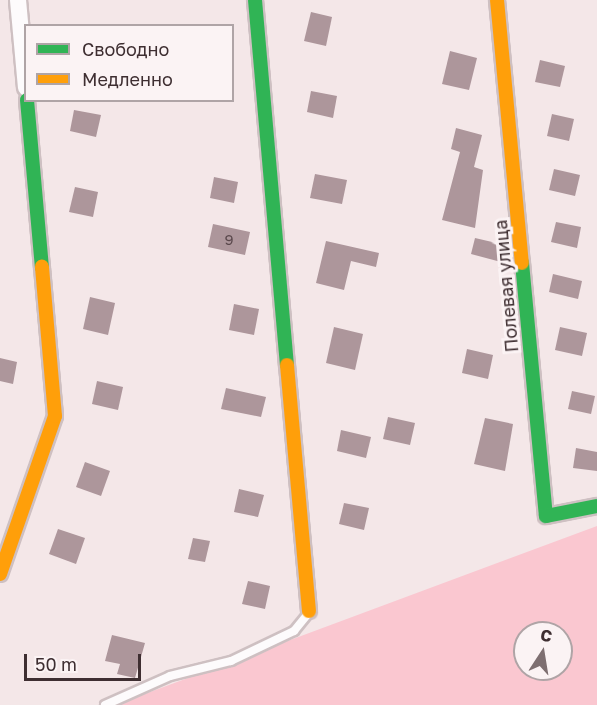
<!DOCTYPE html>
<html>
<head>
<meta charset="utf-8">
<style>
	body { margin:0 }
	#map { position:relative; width:597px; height:705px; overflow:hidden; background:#f4e7e8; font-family:"Golos Text",sans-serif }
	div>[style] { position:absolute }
	.green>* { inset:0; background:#fac7d0 }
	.building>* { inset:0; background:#ad969b }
	.roads { filter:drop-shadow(2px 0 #cec0c2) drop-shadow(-2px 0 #cec0c2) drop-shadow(0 2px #cec0c2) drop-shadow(0 -2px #cec0c2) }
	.lane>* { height:8px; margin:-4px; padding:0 4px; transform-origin:4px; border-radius:4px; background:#fdfbfc }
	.street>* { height:16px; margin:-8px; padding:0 8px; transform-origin:8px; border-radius:8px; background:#fdfbfc }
	.fast>* { height:14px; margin:-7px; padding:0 7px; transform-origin:7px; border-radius:7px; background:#30b455 }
	.slow>* { height:14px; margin:-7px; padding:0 7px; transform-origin:7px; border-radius:7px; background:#ff9f0a }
	span { translate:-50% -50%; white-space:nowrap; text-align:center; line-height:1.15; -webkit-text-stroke:6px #fbf3f4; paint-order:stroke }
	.number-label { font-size:15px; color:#5a484c }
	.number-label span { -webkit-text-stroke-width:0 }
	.street-label { font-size:18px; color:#3e2e31 }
	.legend { position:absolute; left:24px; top:24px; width:210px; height:78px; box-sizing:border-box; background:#fbf3f4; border:2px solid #afa4a6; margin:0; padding:8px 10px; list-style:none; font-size:18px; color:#3e2e31 }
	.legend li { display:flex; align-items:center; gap:12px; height:30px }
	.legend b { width:30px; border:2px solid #afa4a6 }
	.north { position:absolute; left:513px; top:621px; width:60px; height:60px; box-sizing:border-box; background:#fbf3f4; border:2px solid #afa4a6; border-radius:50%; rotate:12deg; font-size:16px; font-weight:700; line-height:24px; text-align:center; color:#3e2e31 }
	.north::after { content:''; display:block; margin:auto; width:21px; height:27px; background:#7e6f71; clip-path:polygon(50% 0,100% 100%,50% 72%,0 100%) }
	.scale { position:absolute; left:24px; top:654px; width:117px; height:27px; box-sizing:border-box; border:3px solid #3e2e31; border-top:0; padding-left:8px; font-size:18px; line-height:21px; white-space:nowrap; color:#3e2e31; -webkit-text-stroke:4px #fbf3f4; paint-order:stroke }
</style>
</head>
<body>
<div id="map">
	<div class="green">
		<div style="clip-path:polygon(evenodd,597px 526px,597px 705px,115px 705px,597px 526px,525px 633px,561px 633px,561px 669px,525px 669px,525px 633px)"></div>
	</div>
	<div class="building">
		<div style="clip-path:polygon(311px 12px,332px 17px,326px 46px,304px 41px)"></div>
		<div style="clip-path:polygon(450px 51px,477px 58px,469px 90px,442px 84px)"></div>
		<div style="clip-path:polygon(540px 60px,565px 66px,560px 87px,535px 82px)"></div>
		<div style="clip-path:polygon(311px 91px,337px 96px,333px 118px,307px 112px)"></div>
		<div style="clip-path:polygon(74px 110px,101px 115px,96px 137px,70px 131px)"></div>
		<div style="clip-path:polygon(552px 114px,574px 119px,569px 141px,547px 136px)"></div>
		<div style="clip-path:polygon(456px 128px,482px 135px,474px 167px,483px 170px,475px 228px,442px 220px,460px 152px,451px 149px)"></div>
		<div style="clip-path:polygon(554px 169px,580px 175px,575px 196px,549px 190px)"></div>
		<div style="clip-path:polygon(315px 174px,347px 180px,342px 204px,310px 198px)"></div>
		<div style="clip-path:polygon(214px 177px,238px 182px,234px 203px,210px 198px)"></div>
		<div style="clip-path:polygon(75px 187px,98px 192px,93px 217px,69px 212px)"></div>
		<div style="clip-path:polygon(556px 222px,581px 227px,577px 248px,551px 242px)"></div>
		<div style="clip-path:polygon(213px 224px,250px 232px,245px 255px,208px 247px)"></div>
		<div style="clip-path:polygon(475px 238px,505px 245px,501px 262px,471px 254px)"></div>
		<div style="clip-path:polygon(326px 241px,379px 253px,376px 267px,351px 261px,344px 290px,316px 283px)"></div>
		<div style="clip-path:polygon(553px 274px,582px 281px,578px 299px,549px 292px)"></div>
		<div style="clip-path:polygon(90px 297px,115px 303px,108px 335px,83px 329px)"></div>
		<div style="clip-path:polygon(234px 304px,259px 309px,254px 335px,229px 330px)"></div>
		<div style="clip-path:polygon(334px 327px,363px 334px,355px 370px,326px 363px)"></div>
		<div style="clip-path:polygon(560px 327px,587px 333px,582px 356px,555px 350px)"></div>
		<div style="clip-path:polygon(467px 349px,493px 355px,488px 379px,462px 373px)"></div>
		<div style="clip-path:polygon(0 358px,17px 362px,13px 384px,0 381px)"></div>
		<div style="clip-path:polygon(97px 381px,123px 387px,118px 410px,92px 404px)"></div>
		<div style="clip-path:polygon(226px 388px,266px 397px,261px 417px,221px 409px)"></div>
		<div style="clip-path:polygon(572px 391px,595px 396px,591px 414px,568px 409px)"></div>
		<div style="clip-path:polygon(388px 417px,415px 423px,410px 445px,383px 439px)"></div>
		<div style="clip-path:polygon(485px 418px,513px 424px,505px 471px,474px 464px)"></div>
		<div style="clip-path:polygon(341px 430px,371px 437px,366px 458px,337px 451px)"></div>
		<div style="clip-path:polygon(576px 448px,597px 452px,597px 471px,573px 468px)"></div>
		<div style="clip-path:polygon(85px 462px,110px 471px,101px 496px,76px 487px)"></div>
		<div style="clip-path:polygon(239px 489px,264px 495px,258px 517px,234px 512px)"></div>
		<div style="clip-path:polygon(344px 503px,369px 508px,364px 530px,339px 524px)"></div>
		<div style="clip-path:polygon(58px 529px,85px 538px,76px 564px,49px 554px)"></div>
		<div style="clip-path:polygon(193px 538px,210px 541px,205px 562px,188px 559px)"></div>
		<div style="clip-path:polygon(248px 581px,270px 586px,265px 609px,242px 604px)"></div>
		<div style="clip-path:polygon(112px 635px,145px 643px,135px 678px,117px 674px,120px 664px,105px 661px)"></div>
	</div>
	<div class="roads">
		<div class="lane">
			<div style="left:105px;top:705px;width:71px;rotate:-24deg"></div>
			<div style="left:170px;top:676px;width:63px;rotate:-13.8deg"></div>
			<div style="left:231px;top:661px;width:70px;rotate:-25.5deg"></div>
			<div style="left:294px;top:631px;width:22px;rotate:-51deg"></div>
		</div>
		<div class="street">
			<div style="left:18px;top:0;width:88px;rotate:84.8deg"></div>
		</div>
		<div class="fast">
			<div style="left:255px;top:0;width:366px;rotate:85deg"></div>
			<div style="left:27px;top:100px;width:168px;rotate:84.9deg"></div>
			<div style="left:522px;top:263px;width:254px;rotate:84.6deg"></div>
			<div style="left:546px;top:516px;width:52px;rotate:-11.1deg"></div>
		</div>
		<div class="slow">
			<div style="left:497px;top:0;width:264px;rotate:84.6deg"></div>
			<div style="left:287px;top:365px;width:247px;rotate:84.9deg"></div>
			<div style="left:0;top:574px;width:167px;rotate:-70.8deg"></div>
			<div style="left:55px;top:416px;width:150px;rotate:-95deg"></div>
		</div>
	</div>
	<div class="number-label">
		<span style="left:229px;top:240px">9</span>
	</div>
	<div class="street-label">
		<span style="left:506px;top:286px;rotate:-95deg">Полевая улица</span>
	</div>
	<ul class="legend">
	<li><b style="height:8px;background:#30b455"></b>Свободно</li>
	<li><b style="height:8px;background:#ff9f0a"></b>Медленно</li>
	</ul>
	<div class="north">С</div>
	<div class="scale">50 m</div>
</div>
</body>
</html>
